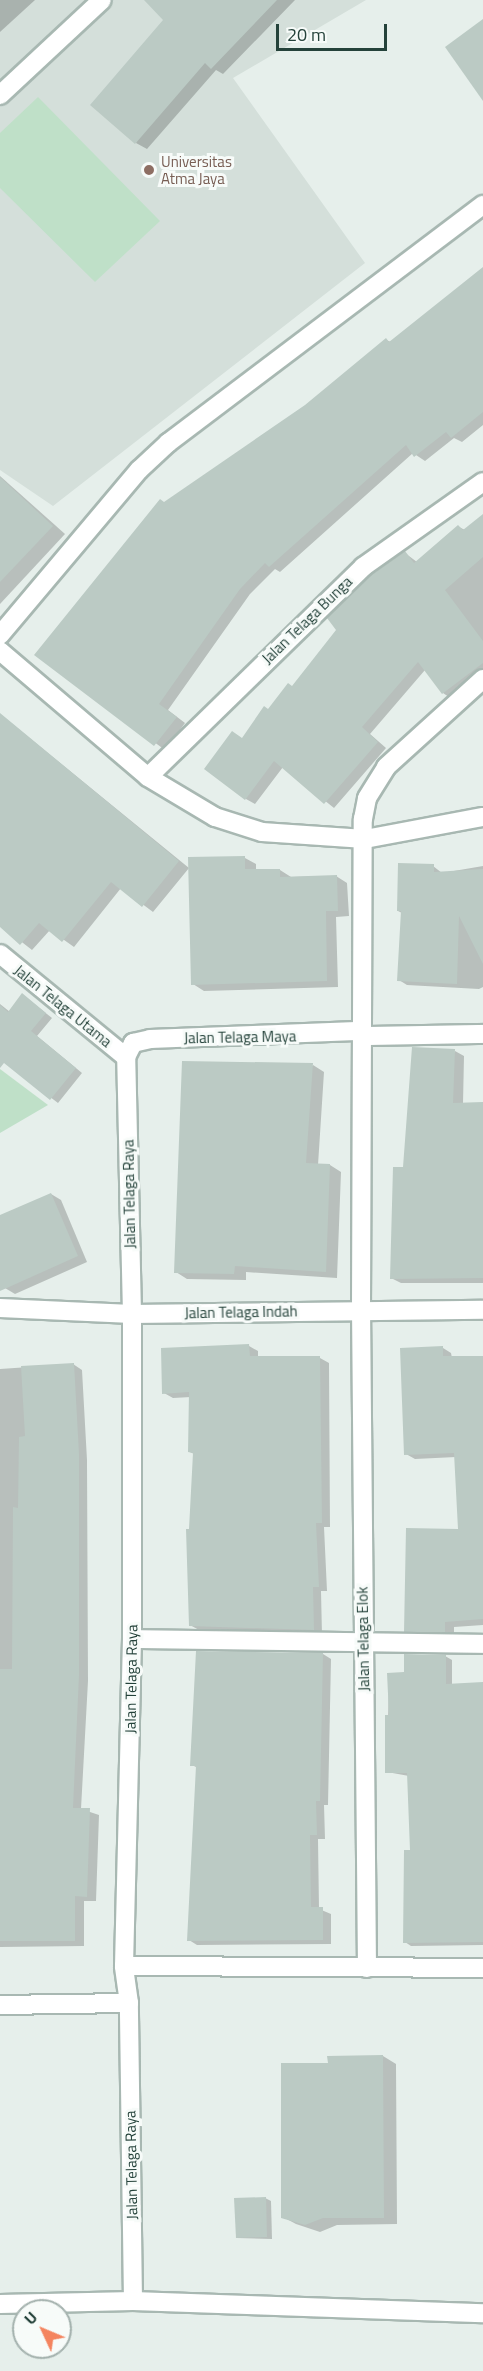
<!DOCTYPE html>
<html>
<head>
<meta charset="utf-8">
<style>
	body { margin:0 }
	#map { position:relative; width:483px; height:2371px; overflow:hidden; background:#e6efeb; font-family:"Titillium Web",sans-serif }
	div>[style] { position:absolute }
	.built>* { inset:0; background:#d4dfda }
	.green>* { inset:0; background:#bfe0c8 }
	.shadow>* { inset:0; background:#0003 }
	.building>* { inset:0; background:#bbcac4 }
	.roads { filter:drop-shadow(2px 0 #a8b8b2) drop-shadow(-2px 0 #a8b8b2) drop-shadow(0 2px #a8b8b2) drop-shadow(0 -2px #a8b8b2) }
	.minor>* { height:18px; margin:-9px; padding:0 9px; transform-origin:9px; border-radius:9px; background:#fff }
	.dots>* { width:16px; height:16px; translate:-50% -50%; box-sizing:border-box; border:3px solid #f7fbf9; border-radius:50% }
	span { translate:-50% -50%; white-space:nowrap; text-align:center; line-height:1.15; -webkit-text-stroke:6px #f7fbf9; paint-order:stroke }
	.education-label { font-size:15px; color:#785e54 }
	.left { translate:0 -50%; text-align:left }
	.street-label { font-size:15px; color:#24423a }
	.north { position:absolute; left:12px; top:2299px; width:60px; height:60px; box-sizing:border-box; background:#f7fbf9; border:2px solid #a3b1ad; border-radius:50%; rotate:314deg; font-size:16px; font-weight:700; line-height:24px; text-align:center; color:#24423a }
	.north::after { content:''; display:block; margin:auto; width:21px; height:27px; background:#f4845f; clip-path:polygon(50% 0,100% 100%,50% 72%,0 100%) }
	.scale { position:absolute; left:276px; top:24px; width:111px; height:27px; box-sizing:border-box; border:3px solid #24423a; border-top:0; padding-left:8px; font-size:18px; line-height:21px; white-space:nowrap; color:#24423a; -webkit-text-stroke:4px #f7fbf9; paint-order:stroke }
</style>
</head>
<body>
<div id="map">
	<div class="built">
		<div style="clip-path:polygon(0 0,366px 0,233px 78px,365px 263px,53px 506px,0 470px)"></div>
	</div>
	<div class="green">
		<div style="clip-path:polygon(38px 97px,160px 221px,95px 282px,0 188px,0 133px)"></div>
		<div style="clip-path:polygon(0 1069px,48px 1105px,0 1133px)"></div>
	</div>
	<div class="shadow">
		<div style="clip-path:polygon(0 0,41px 0,35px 0,0 32px)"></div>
		<div style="clip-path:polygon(149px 0,295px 0,223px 74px,216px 70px,147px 149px,136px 143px,165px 20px)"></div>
		<div style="clip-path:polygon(483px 268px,483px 425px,462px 442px,454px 438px,425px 461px,413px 453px,280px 572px,275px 569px,250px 594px,168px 710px,185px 723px,165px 750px,36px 655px,165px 503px,306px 406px,386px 340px,391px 342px)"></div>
		<div style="clip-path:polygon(0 476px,65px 534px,0 604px)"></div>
		<div style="clip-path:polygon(483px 516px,483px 675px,452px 699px,443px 693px,425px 670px,370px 734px,386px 748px,334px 808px,283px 767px,255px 804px,246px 799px,243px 739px,292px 687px,405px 553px,417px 562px,459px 527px,465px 530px)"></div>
		<div style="clip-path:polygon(5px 718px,189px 868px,153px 912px,121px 888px,74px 947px,50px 930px,32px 950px,0 925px,0 724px)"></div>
		<div style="clip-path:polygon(245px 858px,256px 864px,256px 871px,280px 870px,291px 877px,336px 876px,347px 883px,349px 916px,336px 917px,338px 987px,204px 991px,193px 984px)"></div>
		<div style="clip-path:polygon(433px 866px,442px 873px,483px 866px,483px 987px,479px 989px,407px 985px,399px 980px,402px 913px,398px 911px)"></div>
		<div style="clip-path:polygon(23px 995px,52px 1018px,37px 1036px,82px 1073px,58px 1103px,0 1059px,0 1004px,10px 1012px)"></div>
		<div style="clip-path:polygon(455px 1051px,464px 1056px,463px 1104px,483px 1104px,483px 1283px,401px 1283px,391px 1278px,404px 1168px)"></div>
		<div style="clip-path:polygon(313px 1065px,324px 1072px,318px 1165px,330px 1165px,341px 1172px,337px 1278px,246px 1272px,246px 1280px,187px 1279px,176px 1272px)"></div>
		<div style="clip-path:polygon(51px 1194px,61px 1200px,87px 1262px,15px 1294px,5px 1288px,0 1277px,0 1217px)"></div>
		<div style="clip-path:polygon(249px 1346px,258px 1351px,258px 1358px,320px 1358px,329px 1363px,330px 1527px,324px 1527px,327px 1591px,321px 1591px,322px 1635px,199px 1630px,190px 1625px,194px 1454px,190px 1452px,191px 1397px,173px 1398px,164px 1393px)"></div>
		<div style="clip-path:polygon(443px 1348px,451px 1353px,452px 1358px,483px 1357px,483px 1625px,454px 1627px,454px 1636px,415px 1636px,406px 1631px,459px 1530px,456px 1457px,415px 1459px,406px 1454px)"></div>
		<div style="clip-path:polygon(73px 1364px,82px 1370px,87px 1460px,88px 1681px,81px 1809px,99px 1815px,96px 1901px,84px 1901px,84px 1946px,0 1947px,0 1369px)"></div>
		<div style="clip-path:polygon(323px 1654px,331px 1659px,328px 1805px,324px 1805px,325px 1839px,318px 1839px,319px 1909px,331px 1914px,331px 1944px,197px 1945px,189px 1940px,198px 1768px,192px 1765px)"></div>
		<div style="clip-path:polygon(445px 1656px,452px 1660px,452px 1685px,483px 1684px,483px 1945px,411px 1946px,405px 1942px,411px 1851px,409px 1776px,387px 1772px,389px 1674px,405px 1674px)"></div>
		<div style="clip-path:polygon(383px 2056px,396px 2064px,397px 2224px,337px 2225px,320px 2232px,296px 2224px,283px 2217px,329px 2064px)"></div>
		<div style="clip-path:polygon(265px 2198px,271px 2201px,272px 2239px,237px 2238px)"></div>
	</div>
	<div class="building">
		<div style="clip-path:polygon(144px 0,277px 0,211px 69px,205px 63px,135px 144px,90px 105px,163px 20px)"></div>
		<div style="clip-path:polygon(483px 19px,483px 101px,445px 47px)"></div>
		<div style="clip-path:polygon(483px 267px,483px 412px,451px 438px,446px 432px,414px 457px,406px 445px,269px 567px,265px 563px,240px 589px,159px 704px,177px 717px,154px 746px,34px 655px,160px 499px,164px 502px,305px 405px,386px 338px,389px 342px)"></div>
		<div style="clip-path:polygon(0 477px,53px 526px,0 582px)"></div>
		<div style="clip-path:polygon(483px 514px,483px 557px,445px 590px,483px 641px,483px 663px,442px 694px,418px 662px,362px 727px,378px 742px,324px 804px,274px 761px,245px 800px,204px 769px,232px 731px,242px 738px,264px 706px,268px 709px,288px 683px,292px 686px,336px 630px,327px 618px,370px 576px,405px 551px,414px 563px,458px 525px,463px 530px)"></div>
		<div style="clip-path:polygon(0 713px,179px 861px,142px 907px,111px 882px,62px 942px,39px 923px,20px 945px,0 927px)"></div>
		<div style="clip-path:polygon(245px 856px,245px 869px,280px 869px,280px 877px,337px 875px,338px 911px,326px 911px,327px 981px,191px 985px,188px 857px)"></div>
		<div style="clip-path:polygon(398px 863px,434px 864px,434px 872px,483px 869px,483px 964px,459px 916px,457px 984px,397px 981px,401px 911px,397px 911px)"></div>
		<div style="clip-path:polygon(22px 993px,46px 1013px,31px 1031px,76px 1068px,50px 1100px,4px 1063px,0 1068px,0 1005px,8px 1012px)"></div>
		<div style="clip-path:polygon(412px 1047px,455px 1049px,453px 1103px,483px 1102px,483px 1278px,390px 1279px,393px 1167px,403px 1167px)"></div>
		<div style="clip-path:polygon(182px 1061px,313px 1063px,306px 1163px,330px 1164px,326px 1272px,235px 1266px,234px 1274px,174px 1273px)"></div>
		<div style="clip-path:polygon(51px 1193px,78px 1256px,0 1291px,0 1215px)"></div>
		<div style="clip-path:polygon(249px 1344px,250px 1356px,320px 1356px,322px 1523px,316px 1523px,319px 1587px,313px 1587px,314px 1630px,189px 1626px,186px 1529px,189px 1529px,193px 1453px,188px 1452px,189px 1392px,162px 1394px,161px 1348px)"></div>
		<div style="clip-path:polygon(443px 1346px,443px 1356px,483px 1356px,483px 1619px,445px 1622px,445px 1632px,404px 1632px,406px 1528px,458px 1529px,454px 1453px,404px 1455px,400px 1348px)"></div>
		<div style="clip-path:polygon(74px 1363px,79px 1454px,79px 1675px,73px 1808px,90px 1808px,87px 1897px,75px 1896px,75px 1941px,0 1941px,0 1669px,12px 1669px,13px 1507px,18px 1508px,19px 1437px,25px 1436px,21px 1366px)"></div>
		<div style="clip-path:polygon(196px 1651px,323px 1653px,320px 1801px,316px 1801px,317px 1835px,310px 1835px,311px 1907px,323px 1907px,323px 1940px,187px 1941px,196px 1766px,190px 1766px)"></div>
		<div style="clip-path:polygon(404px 1654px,446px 1655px,446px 1684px,483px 1682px,483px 1942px,403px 1943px,404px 1850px,410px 1850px,407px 1773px,385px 1773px,385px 1715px,389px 1715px,387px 1673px,404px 1672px)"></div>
		<div style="clip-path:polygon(383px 2055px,384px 2218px,323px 2218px,305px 2225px,281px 2218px,281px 2063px,328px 2063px,327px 2056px)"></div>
		<div style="clip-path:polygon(266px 2197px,267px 2237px,236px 2238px,234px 2198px)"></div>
	</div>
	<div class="roads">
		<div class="minor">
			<div style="left:0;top:95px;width:139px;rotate:-43deg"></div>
			<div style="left:0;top:635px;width:216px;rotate:-49.9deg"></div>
			<div style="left:139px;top:470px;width:40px;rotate:-43deg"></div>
			<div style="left:168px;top:443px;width:395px;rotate:-37.1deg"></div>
			<div style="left:0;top:651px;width:194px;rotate:40.4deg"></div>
			<div style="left:148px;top:777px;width:78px;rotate:30.8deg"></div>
			<div style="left:215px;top:817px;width:49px;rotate:17.7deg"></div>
			<div style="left:262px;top:832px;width:103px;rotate:3.9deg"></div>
			<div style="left:365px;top:839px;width:120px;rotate:-10.6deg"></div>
			<div style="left:148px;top:777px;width:301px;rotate:-44.3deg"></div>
			<div style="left:363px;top:567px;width:147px;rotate:-35.3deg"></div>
			<div style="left:0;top:954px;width:163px;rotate:39.3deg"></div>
			<div style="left:364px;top:1036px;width:119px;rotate:-1deg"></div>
			<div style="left:0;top:1308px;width:132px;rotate:2.6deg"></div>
			<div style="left:132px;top:1314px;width:351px;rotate:-0.7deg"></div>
			<div style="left:132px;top:1639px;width:351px;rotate:0.8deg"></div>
			<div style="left:124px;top:1966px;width:359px;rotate:0.3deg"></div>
			<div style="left:367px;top:1968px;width:658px;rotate:-90.52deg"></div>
			<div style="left:361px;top:1310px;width:491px;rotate:-89.8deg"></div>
			<div style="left:363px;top:819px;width:21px;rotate:-79deg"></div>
			<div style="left:367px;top:798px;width:36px;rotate:-58deg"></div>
			<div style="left:386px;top:767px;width:131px;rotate:-42.2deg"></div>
			<div style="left:0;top:2005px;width:129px;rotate:-0.9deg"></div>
			<div style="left:133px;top:2301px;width:298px;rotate:-90.8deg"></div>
			<div style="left:129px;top:2003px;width:37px;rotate:-98deg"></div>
			<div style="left:124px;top:1966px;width:327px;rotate:-88.6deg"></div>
			<div style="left:132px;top:1639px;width:325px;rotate:-90deg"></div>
			<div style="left:132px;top:1314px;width:257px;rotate:-91.3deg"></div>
			<div style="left:126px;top:1057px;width:16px;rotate:-63deg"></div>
			<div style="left:133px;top:1043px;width:17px;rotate:-13deg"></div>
			<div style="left:150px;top:1039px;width:213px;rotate:-2.2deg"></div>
			<div style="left:0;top:2304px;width:133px;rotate:-1.3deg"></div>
			<div style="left:133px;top:2301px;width:350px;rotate:2deg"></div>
		</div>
	</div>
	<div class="dots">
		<div style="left:149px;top:170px;background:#8d6e63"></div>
	</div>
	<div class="education-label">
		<span class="left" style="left:161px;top:170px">Universitas<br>Atma Jaya</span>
	</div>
	<div class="street-label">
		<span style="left:307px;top:620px;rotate:-44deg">Jalan Telaga Bunga</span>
		<span style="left:63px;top:1006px;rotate:39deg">Jalan Telaga Utama</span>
		<span style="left:240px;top:1037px;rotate:-1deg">Jalan Telaga Maya</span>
		<span style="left:129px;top:1194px;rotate:-91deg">Jalan Telaga Raya</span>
		<span style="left:241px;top:1312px;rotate:-1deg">Jalan Telaga Indah</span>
		<span style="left:363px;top:1639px;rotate:-91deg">Jalan Telaga Elok</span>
		<span style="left:131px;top:1679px;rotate:-89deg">Jalan Telaga Raya</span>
		<span style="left:131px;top:2165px;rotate:-91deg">Jalan Telaga Raya</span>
	</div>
	<div class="north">U</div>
	<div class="scale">20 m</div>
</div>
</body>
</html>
